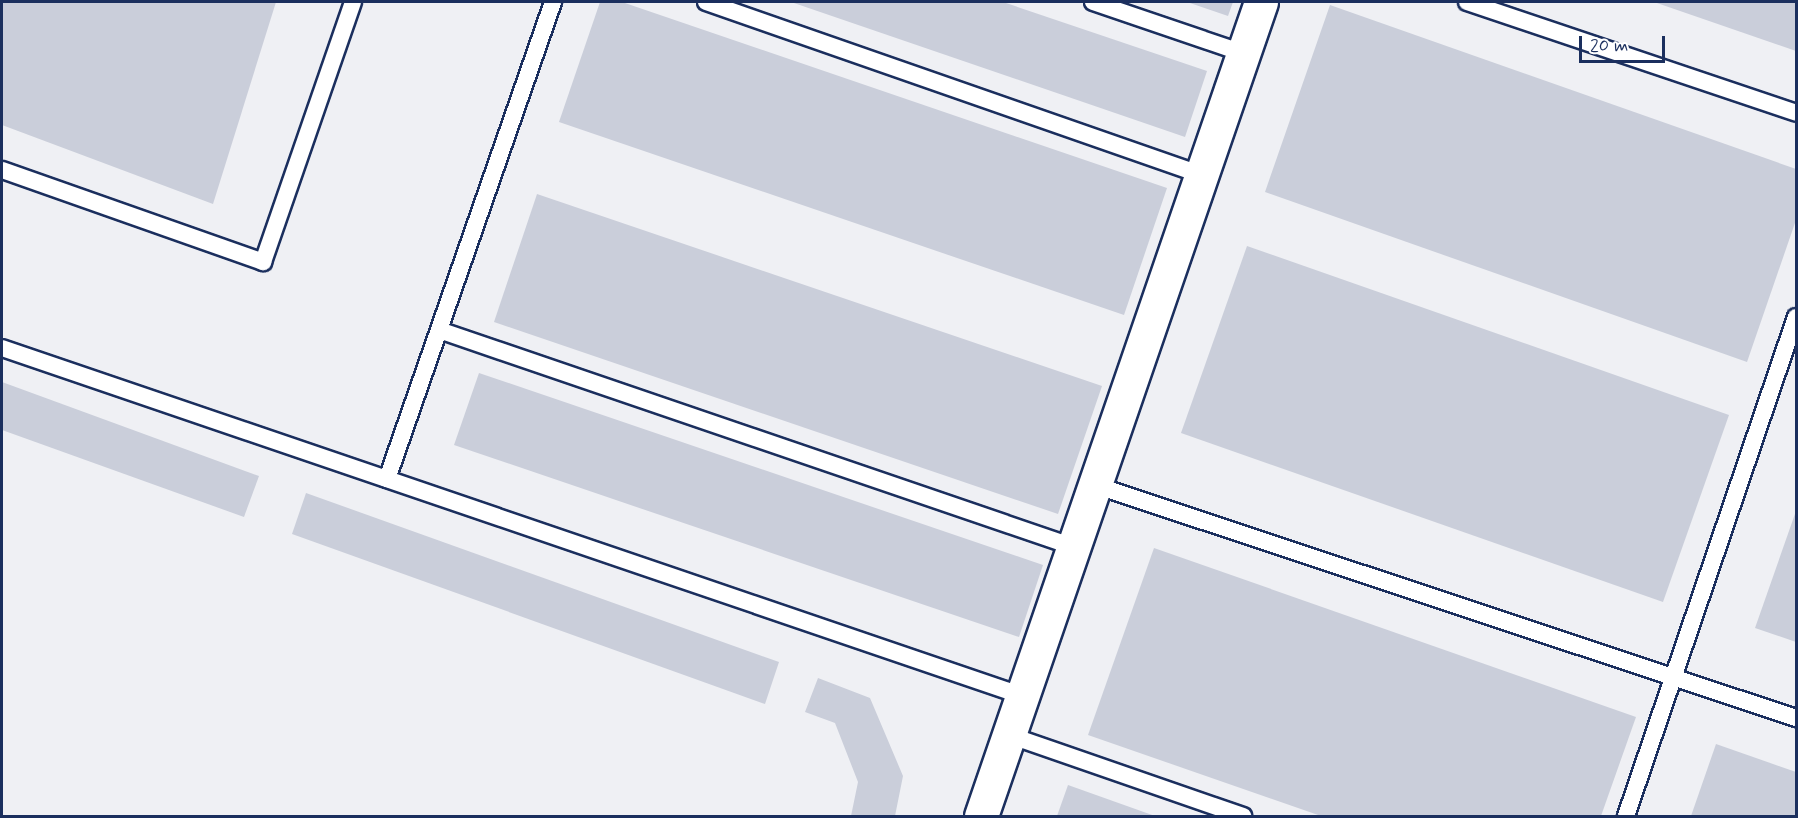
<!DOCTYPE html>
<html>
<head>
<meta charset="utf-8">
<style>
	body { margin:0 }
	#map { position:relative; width:1798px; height:818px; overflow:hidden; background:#fff; font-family:Mynerve,sans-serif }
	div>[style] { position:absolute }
	.built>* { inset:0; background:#eff0f4 }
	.building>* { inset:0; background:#caceda }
	.roads { filter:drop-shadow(2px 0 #1b2f5e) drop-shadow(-2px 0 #1b2f5e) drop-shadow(0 2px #1b2f5e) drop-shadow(0 -2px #1b2f5e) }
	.service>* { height:16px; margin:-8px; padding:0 8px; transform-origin:8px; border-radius:8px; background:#fff }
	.minor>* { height:33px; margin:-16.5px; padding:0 16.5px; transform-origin:16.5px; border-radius:16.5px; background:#fff }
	span { translate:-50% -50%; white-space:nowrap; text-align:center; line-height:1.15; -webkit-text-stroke:5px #fff; paint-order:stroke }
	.frame { position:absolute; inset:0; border:3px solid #1b2f5e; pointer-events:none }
	.scale { position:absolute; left:1579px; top:36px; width:86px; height:27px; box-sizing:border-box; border:3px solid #1b2f5e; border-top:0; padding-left:8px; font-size:18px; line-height:21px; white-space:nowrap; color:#1b2f5e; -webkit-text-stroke:4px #fff; paint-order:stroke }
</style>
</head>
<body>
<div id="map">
	<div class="built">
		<div style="clip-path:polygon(2px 2px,1796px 2px,1796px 816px,2px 816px)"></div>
	</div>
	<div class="building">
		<div style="clip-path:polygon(2px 2px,276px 2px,213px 204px,2px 125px)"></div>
		<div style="clip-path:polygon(600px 2px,622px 2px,1167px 188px,1124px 315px,559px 122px)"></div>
		<div style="clip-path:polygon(791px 2px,1003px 2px,1207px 71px,1185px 137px)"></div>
		<div style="clip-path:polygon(1187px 2px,1233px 2px,1228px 16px)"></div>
		<div style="clip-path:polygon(1654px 2px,1796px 2px,1796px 51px)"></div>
		<div style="clip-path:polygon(1330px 5px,1796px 169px,1796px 220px,1747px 362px,1265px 192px)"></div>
		<div style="clip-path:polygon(537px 194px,1102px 386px,1058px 514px,494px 322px)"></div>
		<div style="clip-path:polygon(1247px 246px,1729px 415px,1663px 602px,1181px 433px)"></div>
		<div style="clip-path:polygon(479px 373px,1043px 565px,1019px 637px,454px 445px)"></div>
		<div style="clip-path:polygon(2px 382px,259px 476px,244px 517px,2px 430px)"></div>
		<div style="clip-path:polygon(306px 493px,779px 662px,765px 704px,292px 534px)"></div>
		<div style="clip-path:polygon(1796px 511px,1796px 642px,1755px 628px)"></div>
		<div style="clip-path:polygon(1154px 548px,1636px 717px,1601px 816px,1321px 816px,1088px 735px)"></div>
		<div style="clip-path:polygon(818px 678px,870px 698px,903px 776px,895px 816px,851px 816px,858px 782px,835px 723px,805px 712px)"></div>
		<div style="clip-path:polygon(1716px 744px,1796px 772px,1796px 816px,1691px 816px)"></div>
		<div style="clip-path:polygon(1068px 785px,1155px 816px,1057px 816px)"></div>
	</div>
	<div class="roads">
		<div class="service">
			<div style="left:706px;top:2px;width:525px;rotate:19.23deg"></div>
			<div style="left:1093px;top:2px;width:158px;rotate:18.8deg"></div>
			<div style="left:1467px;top:2px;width:347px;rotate:18.6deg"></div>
			<div style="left:2px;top:170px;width:277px;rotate:19.4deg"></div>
			<div style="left:263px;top:262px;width:275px;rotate:-70.9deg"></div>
			<div style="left:439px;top:330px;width:671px;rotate:18.87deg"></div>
			<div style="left:2px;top:348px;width:1079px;rotate:18.82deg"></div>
			<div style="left:387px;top:479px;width:505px;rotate:-70.81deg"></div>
			<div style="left:1095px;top:485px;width:739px;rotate:18.39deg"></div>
			<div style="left:1009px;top:735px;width:248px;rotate:19.1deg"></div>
			<div style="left:1626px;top:816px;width:527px;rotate:-71.19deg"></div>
		</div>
		<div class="minor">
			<div style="left:981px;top:816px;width:861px;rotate:-71.02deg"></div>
		</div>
	</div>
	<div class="frame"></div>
	<div class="scale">20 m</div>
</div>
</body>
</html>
